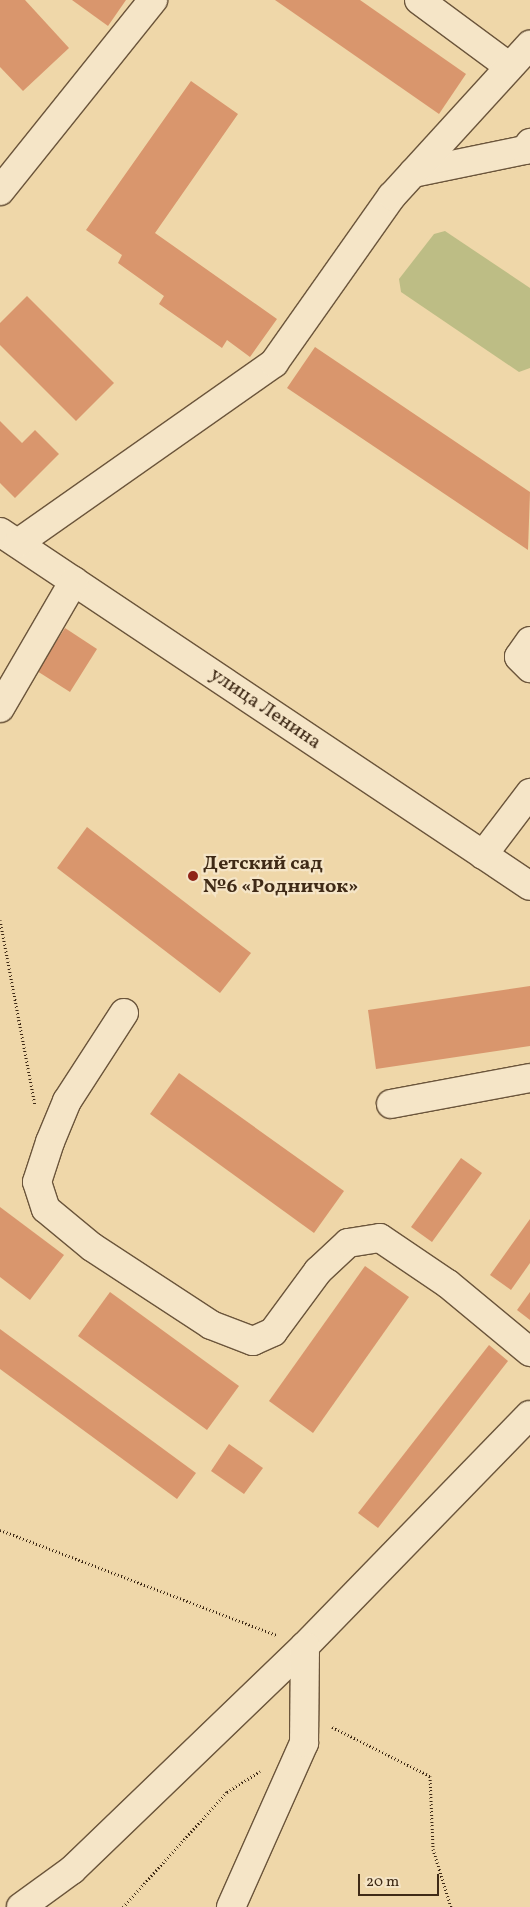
<!DOCTYPE html>
<html>
<head>
<meta charset="utf-8">
<style>
	body { margin:0 }
	#map { position:relative; width:530px; height:1907px; overflow:hidden; background:#efd7a9; font-family:Vollkorn,serif }
	div>[style] { position:absolute }
	.green>* { inset:0; background:#bdbd85 }
	.building>* { inset:0; background:#d9966d }
	.path>* { height:3px; margin-top:-1.5px; transform-origin:0; background:repeating-linear-gradient(90deg,#3f2a16 0 1px,transparent 0 3.5px) }
	.roads { filter:drop-shadow(1px 0 #6b553b) drop-shadow(-1px 0 #6b553b) drop-shadow(0 1px #6b553b) drop-shadow(0 -1px #6b553b) }
	.minor>* { height:28px; margin:-14px; padding:0 14px; transform-origin:14px; border-radius:14px; background:#f5e5c7 }
	.dots>* { width:14px; height:14px; translate:-50% -50%; box-sizing:border-box; border:2px solid #f5e5c7; border-radius:50% }
	span { translate:-50% -50%; white-space:nowrap; text-align:center; line-height:1.15; -webkit-text-stroke:4.5px #f5e5c7; paint-order:stroke }
	.street-label { font-size:20px; color:#3f2a16 }
	.poi-label { font-size:20px; color:#3f2a16; font-weight:700 }
	.left { translate:0 -50%; text-align:left }
	.scale { position:absolute; left:358px; top:1874px; width:81px; height:22px; box-sizing:border-box; border:2px solid #3f2a16; border-top:0; padding-left:6px; font-size:15px; line-height:18px; white-space:nowrap; color:#3f2a16; -webkit-text-stroke:4px #f5e5c7; paint-order:stroke }
</style>
</head>
<body>
<div id="map">
	<div class="green">
		<div style="clip-path:polygon(445px 231px,530px 288px,530px 368px,519px 372px,401px 292px,399px 279px,434px 234px)"></div>
	</div>
	<div class="building">
		<div style="clip-path:polygon(0 0,25px 0,69px 48px,23px 91px,0 67px)"></div>
		<div style="clip-path:polygon(72px 0,126px 0,108px 26px)"></div>
		<div style="clip-path:polygon(275px 0,360px 0,466px 74px,439px 114px)"></div>
		<div style="clip-path:polygon(191px 81px,238px 114px,155px 233px,277px 319px,250px 357px,227px 340px,222px 348px,159px 304px,164px 296px,118px 263px,122px 255px,86px 230px)"></div>
		<div style="clip-path:polygon(27px 296px,114px 383px,76px 421px,0 345px,0 323px)"></div>
		<div style="clip-path:polygon(315px 347px,530px 492px,528px 550px,287px 388px)"></div>
		<div style="clip-path:polygon(0 421px,22px 443px,35px 430px,59px 454px,15px 498px,0 483px)"></div>
		<div style="clip-path:polygon(65px 628px,97px 649px,70px 692px,37px 671px)"></div>
		<div style="clip-path:polygon(87px 827px,251px 953px,220px 993px,57px 868px)"></div>
		<div style="clip-path:polygon(530px 986px,530px 1046px,376px 1069px,368px 1010px)"></div>
		<div style="clip-path:polygon(179px 1073px,344px 1191px,314px 1233px,150px 1114px)"></div>
		<div style="clip-path:polygon(461px 1158px,482px 1173px,432px 1242px,411px 1227px)"></div>
		<div style="clip-path:polygon(0 1207px,64px 1255px,30px 1300px,0 1277px)"></div>
		<div style="clip-path:polygon(530px 1219px,530px 1263px,511px 1290px,490px 1275px)"></div>
		<div style="clip-path:polygon(365px 1266px,409px 1297px,313px 1433px,269px 1401px)"></div>
		<div style="clip-path:polygon(110px 1292px,239px 1386px,207px 1430px,78px 1336px)"></div>
		<div style="clip-path:polygon(530px 1292px,530px 1320px,517px 1310px)"></div>
		<div style="clip-path:polygon(0 1329px,196px 1473px,177px 1499px,0 1369px)"></div>
		<div style="clip-path:polygon(489px 1345px,508px 1361px,378px 1528px,358px 1513px)"></div>
		<div style="clip-path:polygon(229px 1444px,263px 1468px,244px 1494px,211px 1471px)"></div>
	</div>
	<div class="path">
		<div style="left:0;top:920px;width:188px;rotate:79.3deg"></div>
		<div style="left:0;top:1530px;width:296px;rotate:20.8deg"></div>
		<div style="left:332px;top:1727px;width:110px;rotate:26.6deg"></div>
		<div style="left:430px;top:1776px;width:73px;rotate:87.6deg"></div>
		<div style="left:433px;top:1849px;width:61px;rotate:72.8deg"></div>
		<div style="left:123px;top:1907px;width:155px;rotate:-47.9deg"></div>
		<div style="left:227px;top:1792px;width:39px;rotate:-32deg"></div>
	</div>
	<div class="roads">
		<div class="minor">
			<div style="left:419px;top:0;width:109px;rotate:36.5deg"></div>
			<div style="left:413px;top:173px;width:114px;rotate:-11.6deg"></div>
			<div style="left:525px;top:150px;width:9px;rotate:-54deg"></div>
			<div style="left:0;top:191px;width:245px;rotate:-51.3deg"></div>
			<div style="left:0;top:532px;width:637px;rotate:33.74deg"></div>
			<div style="left:18px;top:543px;width:313px;rotate:-35.1deg"></div>
			<div style="left:274px;top:363px;width:204px;rotate:-54.8deg"></div>
			<div style="left:392px;top:196px;width:205px;rotate:-47.6deg"></div>
			<div style="left:530px;top:641px;width:19px;rotate:125deg"></div>
			<div style="left:519px;top:657px;width:16px;rotate:45deg"></div>
			<div style="left:0;top:708px;width:147px;rotate:-59.8deg"></div>
			<div style="left:483px;top:855px;width:78px;rotate:-52.8deg"></div>
			<div style="left:124px;top:1013px;width:105px;rotate:122.9deg"></div>
			<div style="left:67px;top:1101px;width:44px;rotate:112.5deg"></div>
			<div style="left:50px;top:1142px;width:42px;rotate:108deg"></div>
			<div style="left:37px;top:1182px;width:28px;rotate:72deg"></div>
			<div style="left:46px;top:1209px;width:60px;rotate:39.6deg"></div>
			<div style="left:92px;top:1247px;width:142px;rotate:33.2deg"></div>
			<div style="left:211px;top:1325px;width:45px;rotate:20.9deg"></div>
			<div style="left:253px;top:1341px;width:22px;rotate:-24deg"></div>
			<div style="left:273px;top:1332px;width:76px;rotate:-53.6deg"></div>
			<div style="left:318px;top:1271px;width:41px;rotate:-43deg"></div>
			<div style="left:348px;top:1243px;width:32px;rotate:-9deg"></div>
			<div style="left:380px;top:1238px;width:82px;rotate:34.1deg"></div>
			<div style="left:448px;top:1284px;width:107px;rotate:39.7deg"></div>
			<div style="left:391px;top:1104px;width:141px;rotate:-10.6deg"></div>
			<div style="left:21px;top:1907px;width:63px;rotate:-36deg"></div>
			<div style="left:72px;top:1870px;width:323px;rotate:-43.9deg"></div>
			<div style="left:305px;top:1646px;width:322px;rotate:-45.8deg"></div>
			<div style="left:231px;top:1907px;width:180px;rotate:-66deg"></div>
			<div style="left:304px;top:1743px;width:97px;rotate:-89.4deg"></div>
		</div>
	</div>
	<div class="dots">
		<div style="left:193px;top:876px;background:#8f2418"></div>
	</div>
	<div class="street-label">
		<span style="left:265px;top:709px;rotate:34deg">улица Ленина</span>
	</div>
	<div class="poi-label">
		<span class="left" style="left:203px;top:876px">Детский сад<br>№6 «Родничок»</span>
	</div>
	<div class="scale">20 m</div>
</div>
</body>
</html>
